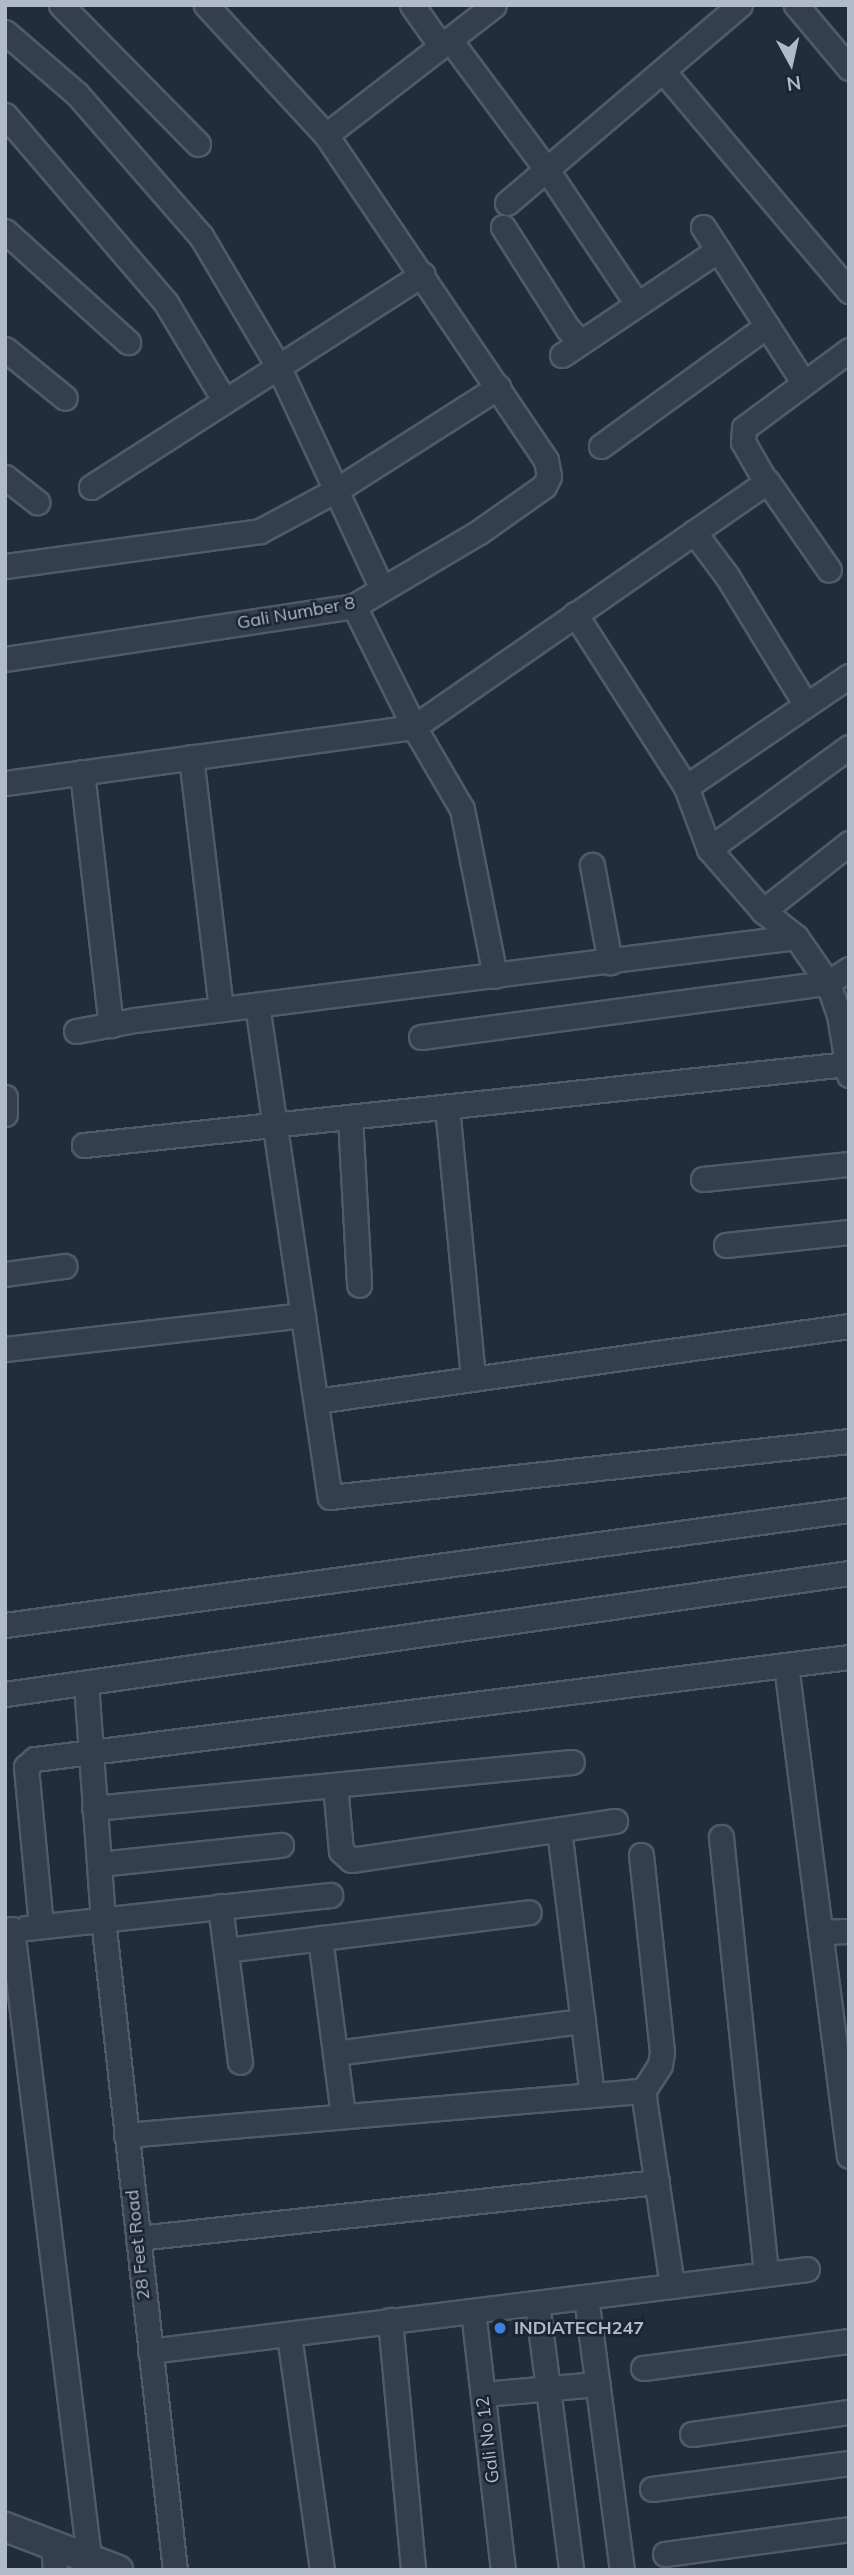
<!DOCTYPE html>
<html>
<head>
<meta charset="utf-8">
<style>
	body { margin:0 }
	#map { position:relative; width:854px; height:2575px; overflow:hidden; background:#202d3d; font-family:Mulish,sans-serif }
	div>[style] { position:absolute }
	.roads { filter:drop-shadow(2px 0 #505a68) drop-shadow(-2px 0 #505a68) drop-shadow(0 2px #505a68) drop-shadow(0 -2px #505a68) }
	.minor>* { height:23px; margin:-11.5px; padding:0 11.5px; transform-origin:11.5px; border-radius:11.5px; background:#343f4d }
	.tertiary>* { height:28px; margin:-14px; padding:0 14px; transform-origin:14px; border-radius:14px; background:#343f4d }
	.dots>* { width:19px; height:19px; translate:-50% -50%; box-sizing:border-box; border:4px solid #1a2432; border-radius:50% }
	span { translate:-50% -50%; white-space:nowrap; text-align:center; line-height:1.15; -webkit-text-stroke:5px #1a2432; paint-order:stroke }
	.street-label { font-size:18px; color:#b0bac9 }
	.poi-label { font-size:18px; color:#b0bac9; font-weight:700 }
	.left { translate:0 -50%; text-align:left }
	.frame { position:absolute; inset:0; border:7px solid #b0bac9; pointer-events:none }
	.north { position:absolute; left:756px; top:28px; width:70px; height:70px; -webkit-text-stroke:5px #1a2432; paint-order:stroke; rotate:172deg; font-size:19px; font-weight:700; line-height:28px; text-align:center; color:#b0bac9 }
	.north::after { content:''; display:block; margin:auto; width:24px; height:32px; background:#b0bac9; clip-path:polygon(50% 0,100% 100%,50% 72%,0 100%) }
</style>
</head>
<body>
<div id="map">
	<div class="roads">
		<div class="minor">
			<div style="left:61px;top:5px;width:195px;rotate:45.4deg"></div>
			<div style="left:412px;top:5px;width:50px;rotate:54.7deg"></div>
			<div style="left:796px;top:5px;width:82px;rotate:49.9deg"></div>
			<div style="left:5px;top:32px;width:95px;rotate:40.7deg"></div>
			<div style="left:77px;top:94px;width:189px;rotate:48.9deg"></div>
			<div style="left:201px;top:236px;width:151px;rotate:59.4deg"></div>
			<div style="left:278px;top:366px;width:246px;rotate:65deg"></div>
			<div style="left:450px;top:40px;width:162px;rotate:53.3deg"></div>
			<div style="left:547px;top:170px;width:161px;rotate:56.1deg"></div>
			<div style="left:663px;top:71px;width:288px;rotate:49.8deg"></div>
			<div style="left:5px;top:115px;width:248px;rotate:49.4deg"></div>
			<div style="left:166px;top:303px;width:113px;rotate:59.1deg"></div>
			<div style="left:326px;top:135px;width:212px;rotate:-37.7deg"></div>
			<div style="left:507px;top:203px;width:306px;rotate:-40.4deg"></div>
			<div style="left:503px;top:227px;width:121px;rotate:57.5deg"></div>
			<div style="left:568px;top:329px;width:18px;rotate:45deg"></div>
			<div style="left:703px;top:227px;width:186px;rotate:57.1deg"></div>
			<div style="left:5px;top:231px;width:166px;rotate:42.1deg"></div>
			<div style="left:5px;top:349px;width:77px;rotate:39.2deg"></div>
			<div style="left:562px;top:355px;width:188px;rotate:-33.9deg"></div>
			<div style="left:601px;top:446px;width:205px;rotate:-35.9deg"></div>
			<div style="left:5px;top:477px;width:41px;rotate:38deg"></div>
			<div style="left:767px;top:481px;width:108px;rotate:55.1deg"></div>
			<div style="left:91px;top:487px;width:394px;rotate:-32.7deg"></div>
			<div style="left:694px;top:532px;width:55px;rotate:53.1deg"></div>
			<div style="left:727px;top:576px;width:151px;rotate:58.5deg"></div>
			<div style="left:5px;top:566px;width:257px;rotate:-7.8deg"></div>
			<div style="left:260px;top:531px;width:89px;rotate:-28.3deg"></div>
			<div style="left:338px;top:489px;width:190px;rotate:-32.5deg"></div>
			<div style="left:354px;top:606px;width:135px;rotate:63.6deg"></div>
			<div style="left:414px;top:727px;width:95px;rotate:59.7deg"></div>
			<div style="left:462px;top:809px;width:170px;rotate:78.8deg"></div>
			<div style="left:575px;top:614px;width:206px;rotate:57.3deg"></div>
			<div style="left:686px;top:787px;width:66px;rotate:69.6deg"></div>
			<div style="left:709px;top:849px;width:82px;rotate:48.9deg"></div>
			<div style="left:763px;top:911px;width:42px;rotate:38.2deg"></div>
			<div style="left:796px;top:937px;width:56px;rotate:55.2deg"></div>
			<div style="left:828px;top:983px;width:34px;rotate:71deg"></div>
			<div style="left:839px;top:1015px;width:61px;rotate:80.5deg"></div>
			<div style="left:5px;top:659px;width:353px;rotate:-8.6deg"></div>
			<div style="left:354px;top:606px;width:145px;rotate:-30.6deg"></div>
			<div style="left:479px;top:532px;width:80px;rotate:-35.3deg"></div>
			<div style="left:544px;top:486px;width:11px;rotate:-63deg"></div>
			<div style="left:549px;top:476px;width:16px;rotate:-101deg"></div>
			<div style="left:546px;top:460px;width:392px;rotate:-124.1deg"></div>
			<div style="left:326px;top:135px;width:177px;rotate:-132.7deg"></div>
			<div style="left:191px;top:757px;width:254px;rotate:83.2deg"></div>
			<div style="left:82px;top:772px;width:255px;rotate:83.5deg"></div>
			<div style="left:5px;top:783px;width:413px;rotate:-7.8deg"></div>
			<div style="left:414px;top:727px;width:429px;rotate:-34.8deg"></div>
			<div style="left:766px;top:482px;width:46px;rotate:-119.9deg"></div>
			<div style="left:743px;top:442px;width:14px;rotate:-86deg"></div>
			<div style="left:744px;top:428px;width:131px;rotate:-36.6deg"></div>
			<div style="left:686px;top:787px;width:197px;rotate:-34.3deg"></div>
			<div style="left:709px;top:849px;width:173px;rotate:-36.1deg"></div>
			<div style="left:592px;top:865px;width:99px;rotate:79.5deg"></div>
			<div style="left:763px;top:911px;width:110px;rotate:-38.3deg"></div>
			<div style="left:257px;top:1005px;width:497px;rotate:81.6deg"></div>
			<div style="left:330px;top:1497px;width:522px;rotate:-6.16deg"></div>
			<div style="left:76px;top:1031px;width:60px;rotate:-10.6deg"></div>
			<div style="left:135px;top:1020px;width:666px;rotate:-7.16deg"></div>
			<div style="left:421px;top:1037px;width:411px;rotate:-7.6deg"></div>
			<div style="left:828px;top:983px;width:25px;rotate:-34deg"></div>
			<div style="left:5px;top:1097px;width:17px;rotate:90deg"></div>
			<div style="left:447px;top:1107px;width:273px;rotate:84.5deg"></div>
			<div style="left:350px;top:1117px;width:168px;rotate:86.9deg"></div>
			<div style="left:84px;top:1145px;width:767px;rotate:-6.06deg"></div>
			<div style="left:703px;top:1179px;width:147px;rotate:-5.9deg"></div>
			<div style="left:726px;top:1245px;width:124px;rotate:-6deg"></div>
			<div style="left:5px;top:1274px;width:60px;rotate:-7.7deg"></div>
			<div style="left:5px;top:1349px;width:300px;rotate:-6.5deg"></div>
			<div style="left:316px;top:1401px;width:538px;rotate:-8.01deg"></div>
			<div style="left:5px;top:1625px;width:852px;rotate:-7.76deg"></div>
			<div style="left:786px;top:1665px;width:495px;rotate:82.7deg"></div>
			<div style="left:86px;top:1683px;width:237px;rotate:85.9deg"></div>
			<div style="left:103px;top:1919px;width:655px;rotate:83.69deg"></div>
			<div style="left:5px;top:1694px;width:853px;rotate:-8.16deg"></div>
			<div style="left:335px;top:1785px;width:66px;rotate:84.8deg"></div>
			<div style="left:341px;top:1851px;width:13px;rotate:42deg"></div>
			<div style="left:351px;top:1860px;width:267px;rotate:-8.4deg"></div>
			<div style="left:94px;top:1808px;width:480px;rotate:-5.5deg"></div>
			<div style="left:559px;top:1830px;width:266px;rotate:82.9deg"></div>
			<div style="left:721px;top:1837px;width:439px;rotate:84.1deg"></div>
			<div style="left:641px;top:1855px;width:198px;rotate:83.9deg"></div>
			<div style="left:662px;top:2052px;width:13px;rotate:99deg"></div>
			<div style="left:660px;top:2065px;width:33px;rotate:123deg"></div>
			<div style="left:99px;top:1864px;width:183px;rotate:-6deg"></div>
			<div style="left:220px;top:1906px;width:157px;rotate:82.7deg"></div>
			<div style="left:41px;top:1926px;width:160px;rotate:-95.4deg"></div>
			<div style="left:26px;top:1767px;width:12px;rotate:-42deg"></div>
			<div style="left:35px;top:1759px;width:820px;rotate:-7.14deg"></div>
			<div style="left:26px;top:1928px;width:306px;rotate:-6.2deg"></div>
			<div style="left:12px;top:1929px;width:634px;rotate:83.02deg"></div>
			<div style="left:820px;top:1932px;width:29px;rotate:-2deg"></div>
			<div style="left:320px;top:1938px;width:177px;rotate:82.6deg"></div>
			<div style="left:226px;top:1950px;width:305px;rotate:-7.1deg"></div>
			<div style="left:335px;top:2053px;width:250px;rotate:-7.4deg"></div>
			<div style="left:126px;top:2135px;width:515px;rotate:-4.9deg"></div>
			<div style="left:639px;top:2091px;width:9px;rotate:54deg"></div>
			<div style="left:644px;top:2098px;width:190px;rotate:81.5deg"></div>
			<div style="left:138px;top:2238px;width:522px;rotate:-6.16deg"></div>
			<div style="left:586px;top:2297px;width:275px;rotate:82.5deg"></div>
			<div style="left:537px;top:2303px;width:269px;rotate:82.7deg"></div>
			<div style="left:473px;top:2311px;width:261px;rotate:83.4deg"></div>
			<div style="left:390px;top:2320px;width:251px;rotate:84.7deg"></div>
			<div style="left:289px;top:2335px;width:237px;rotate:82deg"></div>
			<div style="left:150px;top:2351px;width:662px;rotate:-7.11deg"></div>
			<div style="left:643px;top:2368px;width:208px;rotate:-7.5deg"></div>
			<div style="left:483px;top:2394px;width:115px;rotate:-5deg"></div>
			<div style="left:692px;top:2434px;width:159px;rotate:-8deg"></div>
			<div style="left:652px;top:2489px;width:199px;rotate:-7.5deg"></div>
			<div style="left:53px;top:2546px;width:24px;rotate:85deg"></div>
			<div style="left:665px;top:2554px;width:186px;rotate:-7.7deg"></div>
		</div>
		<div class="tertiary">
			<div style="left:5px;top:2527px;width:121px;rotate:20.8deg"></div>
		</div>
	</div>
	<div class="dots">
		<div style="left:500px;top:2328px;background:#3f7fe0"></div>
	</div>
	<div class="street-label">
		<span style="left:296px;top:613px;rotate:-10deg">Gali Number 8</span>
		<span style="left:138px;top:2245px;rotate:-96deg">28 Feet Road</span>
		<span style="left:488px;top:2440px;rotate:-97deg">Gali No 12</span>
	</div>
	<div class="poi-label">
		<span class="left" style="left:514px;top:2328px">INDIATECH247</span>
	</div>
	<div class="frame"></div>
	<div class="north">N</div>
</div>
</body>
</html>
